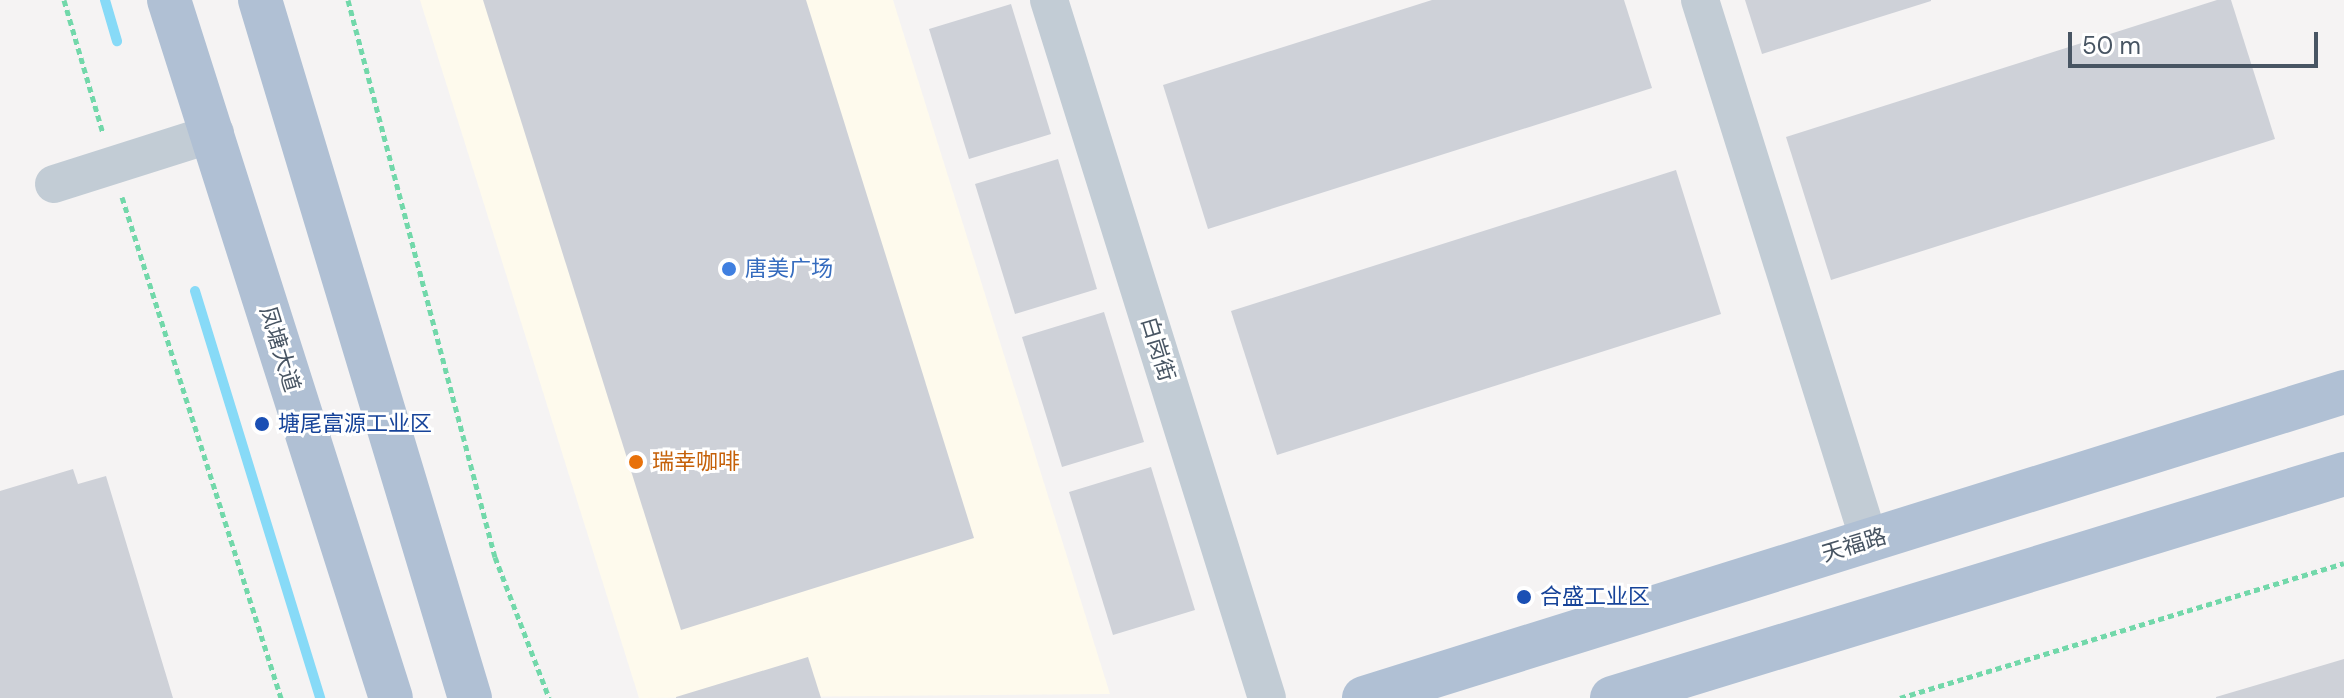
<!DOCTYPE html>
<html>
<head>
<meta charset="utf-8">
<style>
	body { margin:0 }
	#map { position:relative; width:2344px; height:698px; overflow:hidden; background:#f5f3f3; font-family:"DM Sans","Noto Sans SC",sans-serif }
	div>[style] { position:absolute }
	.commercial>* { inset:0; background:#fefaed }
	.stream>* { height:10px; margin:-5px; padding:0 5px; transform-origin:5px; border-radius:5px; background:#87daf7 }
	.building>* { inset:0; background:#ced1d8 }
	.path>* { height:5px; margin-top:-2.5px; transform-origin:0; background:repeating-linear-gradient(90deg,#72d8aa 0 6px,transparent 0 10px) }
	.minor>* { height:38px; margin:-19px; padding:0 19px; transform-origin:19px; border-radius:19px; background:#c2ccd5 }
	.major>* { height:44px; margin:-22px; padding:0 22px; transform-origin:22px; border-radius:22px; background:#b0c0d4 }
	.dots>* { width:22px; height:22px; translate:-50% -50%; box-sizing:border-box; border:4px solid #fff; border-radius:50% }
	span { translate:-50% -50%; white-space:nowrap; text-align:center; line-height:1.15; -webkit-text-stroke:6px #fff; paint-order:stroke }
	.shop-label { font-size:22px; color:#366cbe }
	.left { translate:0 -50%; text-align:left }
	.street-label { font-size:22px; color:#485563 }
	.transit-label { font-size:22px; color:#164399 }
	.food-label { font-size:22px; color:#c56008 }
	.scale { position:absolute; left:2068px; top:32px; width:250px; height:36px; box-sizing:border-box; border:4px solid #485563; border-top:0; padding-left:10px; font-size:24px; line-height:28px; white-space:nowrap; color:#485563; -webkit-text-stroke:6px #fff; paint-order:stroke }
</style>
</head>
<body>
<div id="map">
	<div class="commercial">
		<div style="clip-path:polygon(420px 0,893px 0,1110px 694px,639px 698px)"></div>
	</div>
	<div class="stream">
		<div style="left:105px;top:0;width:43px;rotate:73.7deg"></div>
		<div style="left:195px;top:291px;width:426px;rotate:72.9deg"></div>
	</div>
	<div class="building">
		<div style="clip-path:polygon(483px 0,806px 0,974px 538px,681px 630px)"></div>
		<div style="clip-path:polygon(1432px 0,1624px 0,1652px 88px,1208px 229px,1163px 85px)"></div>
		<div style="clip-path:polygon(1745px 0,1931px 0,1931px 1px,1762px 54px)"></div>
		<div style="clip-path:polygon(2217px 0,2231px 0,2275px 139px,1831px 280px,1786px 137px)"></div>
		<div style="clip-path:polygon(1011px 4px,1051px 134px,969px 159px,929px 29px)"></div>
		<div style="clip-path:polygon(1058px 159px,1097px 289px,1015px 314px,975px 184px)"></div>
		<div style="clip-path:polygon(1676px 170px,1721px 314px,1277px 455px,1231px 311px)"></div>
		<div style="clip-path:polygon(1104px 312px,1144px 442px,1062px 467px,1022px 337px)"></div>
		<div style="clip-path:polygon(1151px 467px,1195px 610px,1113px 635px,1069px 492px)"></div>
		<div style="clip-path:polygon(73px 469px,78px 484px,106px 476px,173px 698px,0 698px,0 491px)"></div>
		<div style="clip-path:polygon(808px 657px,821px 698px,676px 698px,676px 697px)"></div>
		<div style="clip-path:polygon(2344px 659px,2344px 698px,2216px 698px,2216px 697px)"></div>
	</div>
	<div class="path">
		<div style="left:64px;top:0;width:139px;rotate:73.7deg"></div>
		<div style="left:348px;top:0;width:576px;rotate:75.22deg"></div>
		<div style="left:495px;top:557px;width:151px;rotate:69deg"></div>
		<div style="left:122px;top:197px;width:526px;rotate:72.39deg"></div>
		<div style="left:1900px;top:698px;width:464px;rotate:-16.9deg"></div>
	</div>
	<div class="minor">
		<div style="left:1049px;top:0;width:731px;rotate:72.66deg"></div>
		<div style="left:1700px;top:0;width:566px;rotate:72.62deg"></div>
		<div style="left:54px;top:184px;width:169px;rotate:-17.6deg"></div>
	</div>
	<div class="major">
		<div style="left:169px;top:0;width:732px;rotate:72.36deg"></div>
		<div style="left:260px;top:0;width:729px;rotate:73.26deg"></div>
		<div style="left:1364px;top:698px;width:1027px;rotate:-17.34deg"></div>
		<div style="left:1612px;top:698px;width:766px;rotate:-17.01deg"></div>
	</div>
	<div class="dots">
		<div style="left:729px;top:269px;background:#3f7fe0"></div>
		<div style="left:262px;top:424px;background:#1a4fb4"></div>
		<div style="left:636px;top:462px;background:#e8710a"></div>
		<div style="left:1524px;top:597px;background:#1a4fb4"></div>
	</div>
	<div class="shop-label">
		<span class="left" style="left:745px;top:269px">唐美广场</span>
	</div>
	<div class="street-label">
		<span style="left:280px;top:349px;rotate:73deg">凤塘大道</span>
		<span style="left:1158px;top:349px;rotate:73deg">白岗街</span>
		<span style="left:1854px;top:545px;rotate:-17deg">天福路</span>
	</div>
	<div class="transit-label">
		<span class="left" style="left:278px;top:424px">塘尾富源工业区</span>
		<span class="left" style="left:1540px;top:597px">合盛工业区</span>
	</div>
	<div class="food-label">
		<span class="left" style="left:652px;top:462px">瑞幸咖啡</span>
	</div>
	<div class="scale">50 m</div>
</div>
</body>
</html>
